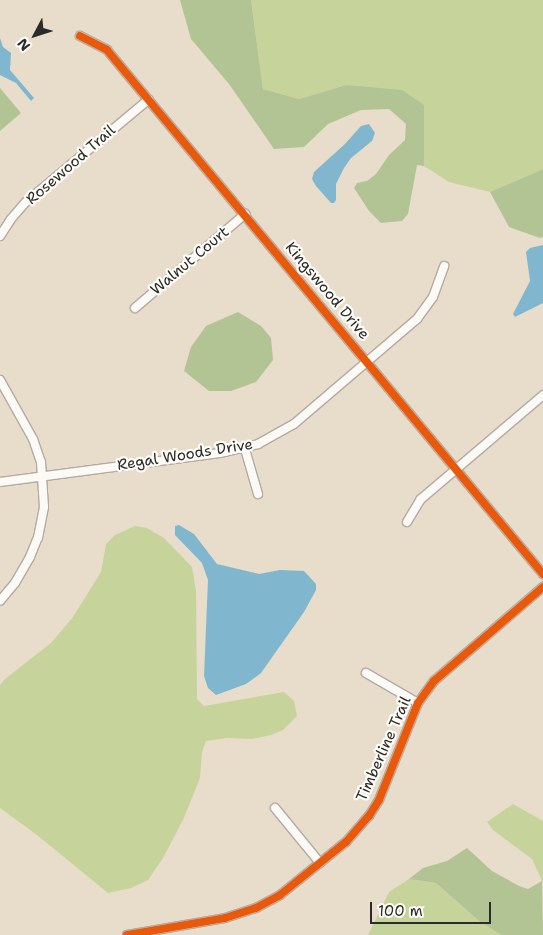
<!DOCTYPE html>
<html>
<head>
<meta charset="utf-8">
<style>
	body { margin:0 }
	#map { position:relative; width:543px; height:935px; overflow:hidden; background:#e8dccb; font-family:"Shantell Sans",sans-serif }
	div>[style] { position:absolute }
	.green>* { inset:0; background:#c6d49c }
	.forest>* { inset:0; background:#b3c494 }
	.water>* { inset:0; background:#80b6ce }
	.roads { filter:drop-shadow(1px 0 #b3aba1) drop-shadow(-1px 0 #b3aba1) drop-shadow(0 1px #b3aba1) drop-shadow(0 -1px #b3aba1) }
	.street>* { height:8px; margin:-4px; padding:0 4px; transform-origin:4px; border-radius:4px; background:#fcfaf7 }
	.cycleway>* { height:8px; margin:-4px; padding:0 4px; transform-origin:4px; border-radius:4px; background:#e8590c }
	span { translate:-50% -50%; white-space:nowrap; text-align:center; line-height:1.15; -webkit-text-stroke:4.5px #fdfcf7; paint-order:stroke }
	.street-label { font-size:15px; color:#2b2b2b }
	.north { position:absolute; left:10px; top:10px; width:50px; height:50px; -webkit-text-stroke:4px #fdfcf7; paint-order:stroke; rotate:230deg; font-size:14px; font-weight:700; line-height:20px; text-align:center; color:#2b2b2b }
	.north::after { content:''; display:block; margin:auto; width:18px; height:22px; background:#2b2b2b; clip-path:polygon(50% 0,100% 100%,50% 72%,0 100%) }
	.scale { position:absolute; left:370px; top:902px; width:121px; height:22px; box-sizing:border-box; border:2px solid #2b2b2b; border-top:0; padding-left:6px; font-size:15px; line-height:18px; white-space:nowrap; color:#2b2b2b; -webkit-text-stroke:4px #fdfcf7; paint-order:stroke }
</style>
</head>
<body>
<div id="map">
	<div class="green">
		<div style="clip-path:polygon(251px 0,543px 0,543px 169px,490px 192px,449px 182px,424px 166px,424px 105px,346px 85px,299px 99px,263px 89px)"></div>
		<div style="clip-path:polygon(135px 526px,147px 528px,164px 538px,192px 567px,196px 591px,197px 699px,204px 706px,284px 692px,294px 701px,297px 716px,283px 730px,271px 735px,252px 739px,227px 738px,206px 741px,202px 752px,200px 778px,183px 820px,163px 858px,148px 880px,131px 888px,108px 893px,37px 835px,0 808px,0 685px,5px 679px,51px 643px,73px 617px,101px 572px,106px 544px,115px 535px)"></div>
		<div style="clip-path:polygon(513px 804px,543px 821px,543px 883px,532px 859px,493px 830px,487px 822px)"></div>
		<div style="clip-path:polygon(409px 879px,436px 883px,479px 921px,502px 935px,368px 935px,389px 892px)"></div>
	</div>
	<div class="forest">
		<div style="clip-path:polygon(180px 0,251px 0,263px 89px,299px 99px,346px 85px,402px 90px,424px 105px,424px 166px,417px 165px,408px 214px,402px 221px,381px 223px,369px 211px,354px 188px,357px 183px,367px 181px,376px 174px,389px 155px,405px 140px,406px 124px,389px 109px,361px 110px,328px 124px,304px 147px,274px 149px,229px 84px,191px 39px)"></div>
		<div style="clip-path:polygon(0 88px,21px 113px,0 131px)"></div>
		<div style="clip-path:polygon(543px 169px,543px 237px,540px 238px,509px 227px,490px 192px)"></div>
		<div style="clip-path:polygon(238px 312px,261px 326px,271px 338px,273px 360px,256px 382px,231px 391px,209px 391px,184px 371px,191px 347px,206px 326px)"></div>
		<div style="clip-path:polygon(467px 848px,492px 871px,519px 886px,528px 889px,542px 881px,543px 935px,501px 935px,479px 921px,436px 883px,409px 879px,423px 868px,447px 861px)"></div>
	</div>
	<div class="water">
		<div style="clip-path:polygon(0 38px,3px 47px,11px 53px,10px 70px,34px 98px,31px 101px,16px 83px,0 75px)"></div>
		<div style="clip-path:polygon(369px 124px,375px 133px,372px 141px,351px 158px,344px 168px,336px 184px,336px 200px,334px 203px,331px 203px,316px 186px,312px 179px,314px 172px,345px 144px,361px 126px)"></div>
		<div style="clip-path:polygon(543px 245px,543px 303px,515px 317px,513px 314px,530px 281px,526px 252px,530px 248px)"></div>
		<div style="clip-path:polygon(179px 525px,194px 534px,217px 564px,259px 574px,280px 570px,304px 571px,316px 584px,316px 590px,304px 612px,261px 673px,246px 684px,216px 695px,208px 688px,204px 676px,208px 580px,202px 563px,175px 535px,175px 526px)"></div>
	</div>
	<div class="roads">
		<div class="street">
			<div style="left:80px;top:36px;width:30px;rotate:27deg"></div>
			<div style="left:107px;top:50px;width:682px;rotate:50.24deg"></div>
			<div style="left:0;top:236px;width:20px;rotate:-57deg"></div>
			<div style="left:11px;top:219px;width:23px;rotate:-49deg"></div>
			<div style="left:26px;top:202px;width:160px;rotate:-39.9deg"></div>
			<div style="left:135px;top:308px;width:145px;rotate:-40.5deg"></div>
			<div style="left:0;top:380px;width:68px;rotate:60.8deg"></div>
			<div style="left:33px;top:439px;width:24px;rotate:71deg"></div>
			<div style="left:41px;top:462px;width:45px;rotate:86.2deg"></div>
			<div style="left:44px;top:507px;width:31px;rotate:101deg"></div>
			<div style="left:38px;top:537px;width:22px;rotate:112deg"></div>
			<div style="left:30px;top:557px;width:30px;rotate:120deg"></div>
			<div style="left:15px;top:583px;width:23px;rotate:130deg"></div>
			<div style="left:245px;top:449px;width:47px;rotate:73.9deg"></div>
			<div style="left:0;top:482px;width:222px;rotate:-7.5deg"></div>
			<div style="left:220px;top:453px;width:39px;rotate:-13deg"></div>
			<div style="left:258px;top:444px;width:41px;rotate:-29.1deg"></div>
			<div style="left:294px;top:424px;width:162px;rotate:-40.5deg"></div>
			<div style="left:417px;top:319px;width:27px;rotate:-54deg"></div>
			<div style="left:433px;top:297px;width:33px;rotate:-70deg"></div>
			<div style="left:407px;top:522px;width:27px;rotate:-59deg"></div>
			<div style="left:421px;top:499px;width:160px;rotate:-40.4deg"></div>
			<div style="left:366px;top:673px;width:60px;rotate:30deg"></div>
			<div style="left:275px;top:808px;width:71px;rotate:50.7deg"></div>
			<div style="left:127px;top:935px;width:99px;rotate:-9.8deg"></div>
			<div style="left:225px;top:918px;width:33px;rotate:-18deg"></div>
			<div style="left:256px;top:908px;width:27px;rotate:-28deg"></div>
			<div style="left:280px;top:895px;width:85px;rotate:-38.8deg"></div>
			<div style="left:346px;top:842px;width:35px;rotate:-49deg"></div>
			<div style="left:369px;top:816px;width:19px;rotate:-58deg"></div>
			<div style="left:379px;top:800px;width:105px;rotate:-68.1deg"></div>
			<div style="left:418px;top:703px;width:27px;rotate:-54deg"></div>
			<div style="left:434px;top:681px;width:144px;rotate:-40.8deg"></div>
		</div>
	</div>
	<div class="cycleway">
		<div style="left:80px;top:36px;width:30px;rotate:27deg"></div>
		<div style="left:107px;top:50px;width:682px;rotate:50.24deg"></div>
		<div style="left:127px;top:935px;width:99px;rotate:-9.8deg"></div>
		<div style="left:225px;top:918px;width:33px;rotate:-18deg"></div>
		<div style="left:256px;top:908px;width:27px;rotate:-28deg"></div>
		<div style="left:280px;top:895px;width:85px;rotate:-38.8deg"></div>
		<div style="left:346px;top:842px;width:35px;rotate:-49deg"></div>
		<div style="left:369px;top:816px;width:19px;rotate:-58deg"></div>
		<div style="left:379px;top:800px;width:105px;rotate:-68.1deg"></div>
		<div style="left:418px;top:703px;width:27px;rotate:-54deg"></div>
		<div style="left:434px;top:681px;width:144px;rotate:-40.8deg"></div>
	</div>
	<div class="street-label">
		<span style="left:71px;top:165px;rotate:-41deg">Rosewood Trail</span>
		<span style="left:190px;top:261px;rotate:-40deg">Walnut Court</span>
		<span style="left:327px;top:291px;rotate:50deg">Kingswood Drive</span>
		<span style="left:185px;top:455px;rotate:-9deg">Regal Woods Drive</span>
		<span style="left:384px;top:749px;rotate:-66deg">Timberline Trail</span>
	</div>
	<div class="north">N</div>
	<div class="scale">100 m</div>
</div>
</body>
</html>
